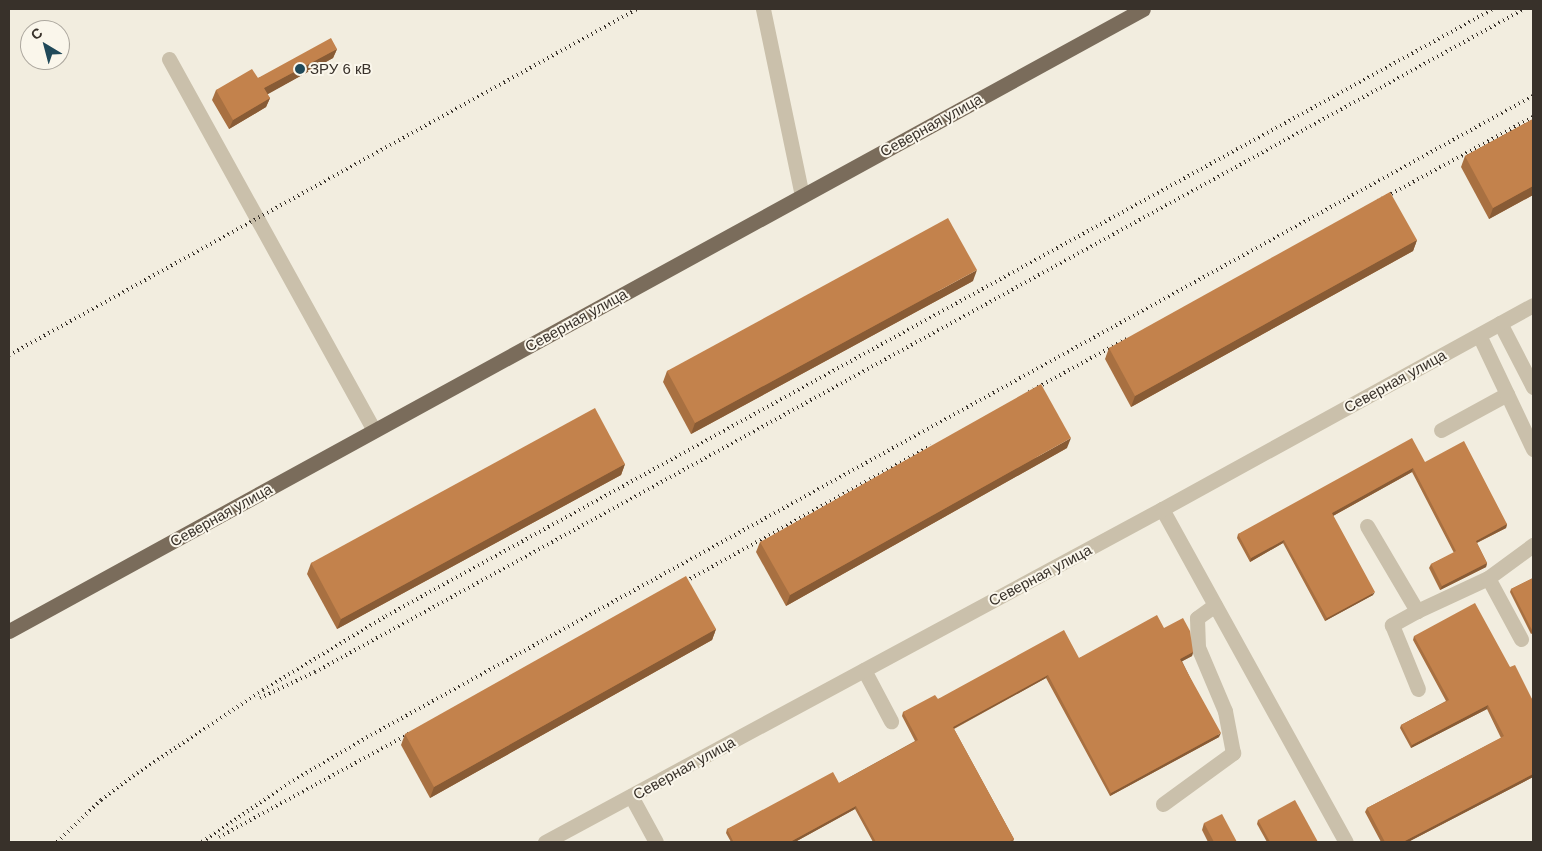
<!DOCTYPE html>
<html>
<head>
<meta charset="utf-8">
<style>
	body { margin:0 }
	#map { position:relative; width:1542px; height:851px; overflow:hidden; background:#f2eddf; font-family:Helvetica,sans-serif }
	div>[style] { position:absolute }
	.minor>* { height:15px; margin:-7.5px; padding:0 7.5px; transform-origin:7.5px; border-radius:7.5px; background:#cac0ab }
	.major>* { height:15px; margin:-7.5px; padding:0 7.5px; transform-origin:7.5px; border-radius:7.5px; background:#7a6c5b }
	.rail>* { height:4px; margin-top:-2px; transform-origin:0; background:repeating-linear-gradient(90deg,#38312a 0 1px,transparent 0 5px) }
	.wall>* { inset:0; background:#a87041 }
	.shaded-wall>* { inset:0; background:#885b35 }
	.building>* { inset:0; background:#c3824c }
	.dots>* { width:14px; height:14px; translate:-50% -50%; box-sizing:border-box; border:2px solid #faf6eb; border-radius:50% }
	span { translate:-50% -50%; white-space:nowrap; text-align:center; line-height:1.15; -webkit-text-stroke:4px #faf6eb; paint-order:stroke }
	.poi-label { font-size:15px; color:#38312a }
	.left { translate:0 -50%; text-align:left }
	.street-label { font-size:15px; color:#38312a }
	.frame { position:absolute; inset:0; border:10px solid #38312a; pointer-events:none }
	.north { position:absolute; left:20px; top:20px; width:50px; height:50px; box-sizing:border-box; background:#faf6eb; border:1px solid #aca79e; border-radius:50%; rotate:323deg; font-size:14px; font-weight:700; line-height:20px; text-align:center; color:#38312a }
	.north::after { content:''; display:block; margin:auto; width:18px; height:22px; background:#204959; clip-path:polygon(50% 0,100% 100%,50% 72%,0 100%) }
</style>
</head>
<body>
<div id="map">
	<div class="minor">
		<div style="left:763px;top:9px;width:191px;rotate:78.2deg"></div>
		<div style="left:169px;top:59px;width:424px;rotate:61.1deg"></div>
		<div style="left:1500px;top:323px;width:72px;rotate:62.7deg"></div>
		<div style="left:1507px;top:394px;width:61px;rotate:64.7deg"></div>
		<div style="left:1441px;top:430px;width:75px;rotate:-28.6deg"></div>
		<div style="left:1507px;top:394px;width:65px;rotate:-115.4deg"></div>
		<div style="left:1162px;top:509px;width:380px;rotate:61.1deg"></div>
		<div style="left:1367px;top:526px;width:99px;rotate:59.5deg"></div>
		<div style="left:1417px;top:611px;width:78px;rotate:-24.9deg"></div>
		<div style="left:1417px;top:611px;width:29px;rotate:151deg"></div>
		<div style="left:1392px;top:625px;width:69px;rotate:67.9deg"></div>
		<div style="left:1521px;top:639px;width:69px;rotate:-118.4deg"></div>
		<div style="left:1488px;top:578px;width:56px;rotate:-36.3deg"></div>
		<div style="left:864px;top:670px;width:58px;rotate:62.1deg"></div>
		<div style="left:631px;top:796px;width:52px;rotate:61.5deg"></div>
		<div style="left:1163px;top:804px;width:87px;rotate:-36.1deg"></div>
		<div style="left:1233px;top:753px;width:43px;rotate:-100.8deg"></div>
		<div style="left:1225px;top:711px;width:69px;rotate:-112.9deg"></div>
		<div style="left:1198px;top:647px;width:29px;rotate:-92deg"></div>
		<div style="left:1197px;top:618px;width:22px;rotate:-36deg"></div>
		<div style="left:545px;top:842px;width:701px;rotate:-28.36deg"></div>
		<div style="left:1162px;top:509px;width:423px;rotate:-28.8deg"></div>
	</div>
	<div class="major">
		<div style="left:9px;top:631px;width:1293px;rotate:-28.74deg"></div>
	</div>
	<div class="rail">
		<div style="left:1378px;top:201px;width:176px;rotate:-28.5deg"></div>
		<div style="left:9px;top:355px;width:717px;rotate:-28.85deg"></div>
		<div style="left:1029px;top:392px;width:111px;rotate:-28.7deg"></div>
		<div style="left:677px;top:586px;width:290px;rotate:-28.9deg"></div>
		<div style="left:260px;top:698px;width:61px;rotate:-25.3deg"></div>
		<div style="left:315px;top:672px;width:1379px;rotate:-28.74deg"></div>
		<div style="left:219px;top:837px;width:224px;rotate:-28.5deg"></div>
		<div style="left:57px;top:842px;width:61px;rotate:-43.7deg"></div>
		<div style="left:101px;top:800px;width:40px;rotate:-37deg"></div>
		<div style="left:133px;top:776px;width:156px;rotate:-33.5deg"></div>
		<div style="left:263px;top:690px;width:144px;rotate:-31deg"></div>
		<div style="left:386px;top:616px;width:1262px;rotate:-28.74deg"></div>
		<div style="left:202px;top:842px;width:105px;rotate:-34.1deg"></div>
		<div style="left:289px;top:783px;width:95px;rotate:-30.3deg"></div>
		<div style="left:371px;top:735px;width:1326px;rotate:-28.81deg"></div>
	</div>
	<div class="wall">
		<div style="clip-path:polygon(337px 49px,333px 58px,267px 94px,270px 98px,266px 107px,229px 129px,212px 100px,216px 90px,258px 78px)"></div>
		<div style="clip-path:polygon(1533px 119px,1533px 195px,1489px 219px,1461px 167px,1465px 156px)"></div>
		<div style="clip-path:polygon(1417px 240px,1413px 251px,1131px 407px,1105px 359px,1109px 348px)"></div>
		<div style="clip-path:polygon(973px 281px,691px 434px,663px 382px,667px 371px)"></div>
		<div style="clip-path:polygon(1067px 448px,786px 606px,756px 552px,760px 542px)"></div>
		<div style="clip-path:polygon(1425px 462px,1507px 524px,1506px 528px,1477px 543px,1487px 563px,1486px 567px,1440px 590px,1429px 568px,1431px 564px,1454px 553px,1412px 472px,1333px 516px,1373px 595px,1325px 621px,1283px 543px,1250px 562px,1237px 538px,1238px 534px)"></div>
		<div style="clip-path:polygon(625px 464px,621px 475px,337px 629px,307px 574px,311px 563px)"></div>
		<div style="clip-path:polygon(1533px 578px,1533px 633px,1531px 634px,1510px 592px,1511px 589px)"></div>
		<div style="clip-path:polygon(1164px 628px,1193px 652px,1192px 656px,1182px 661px,1219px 737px,1110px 796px,1046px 678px,954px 729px,1014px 839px,1013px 842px,873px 842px,855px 809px,795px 842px,731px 842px,726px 833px,727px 829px,839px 783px,915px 741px,902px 716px,903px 712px,938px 699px,1079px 658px)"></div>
		<div style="clip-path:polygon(716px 629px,712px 640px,430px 798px,401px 745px,405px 734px)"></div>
		<div style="clip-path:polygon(1414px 636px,1510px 667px,1533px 701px,1533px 777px,1408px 842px,1381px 842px,1365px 812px,1367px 808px,1501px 738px,1487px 709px,1411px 748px,1400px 728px,1401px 725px,1446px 701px,1413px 640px)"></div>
		<div style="clip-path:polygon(1258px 820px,1318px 842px,1267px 842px,1257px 824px)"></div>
		<div style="clip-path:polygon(1204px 823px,1237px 842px,1208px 842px,1202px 830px)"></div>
	</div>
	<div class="shaded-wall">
		<div style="clip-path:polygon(337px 49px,333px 58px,261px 98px,264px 88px)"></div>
		<div style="clip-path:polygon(270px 98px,266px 107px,229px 129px,233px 120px)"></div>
		<div style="clip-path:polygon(1533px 186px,1533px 195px,1489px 219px,1493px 208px)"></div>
		<div style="clip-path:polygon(1417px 240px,1413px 251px,1131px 407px,1135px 396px)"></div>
		<div style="clip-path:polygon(977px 270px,973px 281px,691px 434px,695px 423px)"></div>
		<div style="clip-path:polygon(1071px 438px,1067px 448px,786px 606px,790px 595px)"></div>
		<div style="clip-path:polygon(625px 464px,621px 475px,337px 629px,341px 619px)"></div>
		<div style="clip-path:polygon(1413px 468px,1412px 472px,1331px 517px,1332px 513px)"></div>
		<div style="clip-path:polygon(1507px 524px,1506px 528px,1474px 544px,1476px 541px)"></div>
		<div style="clip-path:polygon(1284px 540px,1283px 543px,1250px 562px,1251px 558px)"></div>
		<div style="clip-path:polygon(1487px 563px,1486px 567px,1440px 590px,1442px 586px)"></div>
		<div style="clip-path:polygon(1375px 592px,1373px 595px,1325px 621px,1327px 618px)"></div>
		<div style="clip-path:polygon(716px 629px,712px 640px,430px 798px,434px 787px)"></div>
		<div style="clip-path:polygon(1193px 652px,1192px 656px,1179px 663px,1180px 659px)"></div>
		<div style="clip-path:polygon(1048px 675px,1046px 678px,951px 730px,953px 727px)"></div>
		<div style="clip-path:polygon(1488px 705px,1487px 709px,1411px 748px,1412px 745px)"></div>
		<div style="clip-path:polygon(1221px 733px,1219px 737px,1110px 796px,1111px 793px)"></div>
		<div style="clip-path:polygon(1533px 774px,1533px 777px,1408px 842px,1403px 842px)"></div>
		<div style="clip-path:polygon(856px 806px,855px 809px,795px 842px,790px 842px)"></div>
	</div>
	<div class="building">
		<div style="clip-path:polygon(331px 38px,337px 49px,264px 88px,270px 98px,233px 120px,216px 90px,252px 69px,258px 78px)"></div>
		<div style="clip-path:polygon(1533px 119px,1533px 186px,1493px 208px,1465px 156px)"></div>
		<div style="clip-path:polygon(1390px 192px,1417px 240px,1135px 396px,1109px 348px)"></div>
		<div style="clip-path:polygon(948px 218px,977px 270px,695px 423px,667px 371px)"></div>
		<div style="clip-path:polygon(1041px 384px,1071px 438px,790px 595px,760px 542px)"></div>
		<div style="clip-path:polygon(595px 408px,625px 464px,341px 619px,311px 563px)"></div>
		<div style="clip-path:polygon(1412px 438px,1425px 462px,1464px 441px,1507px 524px,1476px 541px,1487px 563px,1442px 586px,1431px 564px,1456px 551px,1413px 468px,1332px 513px,1375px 592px,1327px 618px,1284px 540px,1251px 558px,1238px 534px)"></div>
		<div style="clip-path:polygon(686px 576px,716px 629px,434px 787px,405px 734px)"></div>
		<div style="clip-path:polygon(1533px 578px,1533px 630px,1532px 630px,1511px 589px)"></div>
		<div style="clip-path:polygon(1475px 603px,1510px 667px,1515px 665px,1533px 701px,1533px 774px,1403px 842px,1385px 842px,1367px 808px,1504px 736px,1488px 705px,1412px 745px,1401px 725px,1449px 700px,1414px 636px)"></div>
		<div style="clip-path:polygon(1157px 615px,1164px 628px,1183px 618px,1190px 631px,1193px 652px,1180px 659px,1221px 733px,1111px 793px,1048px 675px,953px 727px,1014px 839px,1008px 842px,876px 842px,856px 806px,790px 842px,731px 842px,733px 841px,727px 829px,833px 772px,839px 783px,918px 740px,903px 712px,935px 695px,938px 699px,1064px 630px,1079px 658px)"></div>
		<div style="clip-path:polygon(1295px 800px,1318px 842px,1270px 842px,1258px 820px)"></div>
		<div style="clip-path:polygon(1222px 814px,1237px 842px,1214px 842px,1204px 823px)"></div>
	</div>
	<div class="dots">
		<div style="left:300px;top:69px;background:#204959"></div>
	</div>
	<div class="poi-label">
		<span class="left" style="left:310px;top:69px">ЗРУ 6 кВ</span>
	</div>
	<div class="street-label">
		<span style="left:931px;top:125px;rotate:-29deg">Северная улица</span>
		<span style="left:576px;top:320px;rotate:-29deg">Северная улица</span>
		<span style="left:1395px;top:381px;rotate:-29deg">Северная улица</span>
		<span style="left:221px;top:515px;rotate:-29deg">Северная улица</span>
		<span style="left:1040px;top:575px;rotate:-28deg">Северная улица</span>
		<span style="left:684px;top:768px;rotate:-29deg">Северная улица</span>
	</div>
	<div class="frame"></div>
	<div class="north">С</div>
</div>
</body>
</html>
